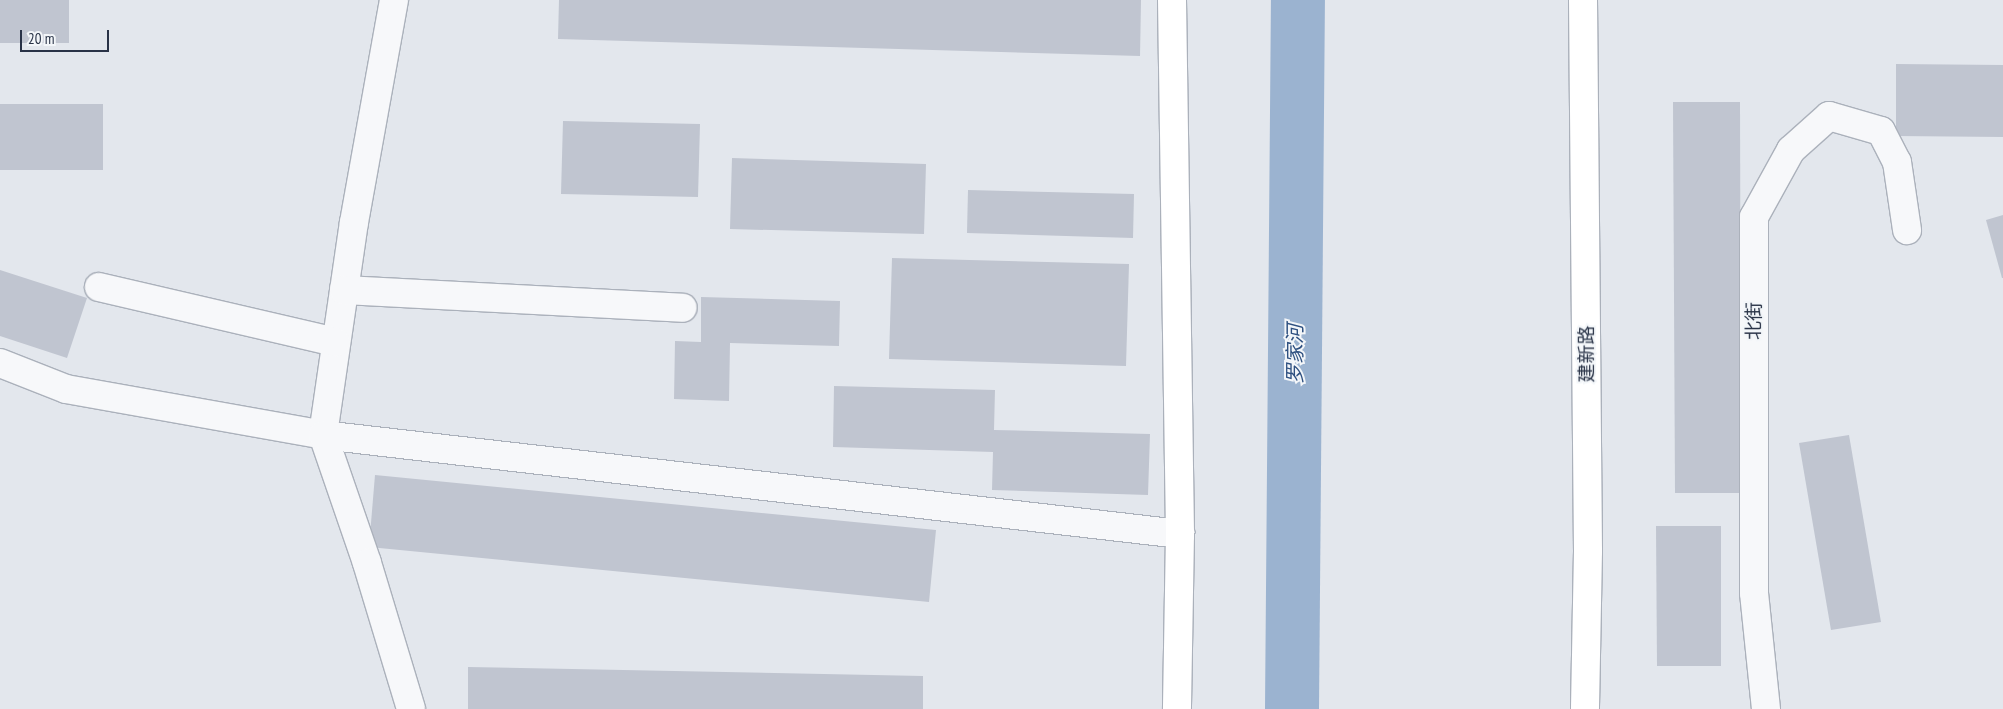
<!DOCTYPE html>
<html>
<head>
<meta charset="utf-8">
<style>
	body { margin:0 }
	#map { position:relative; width:2003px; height:709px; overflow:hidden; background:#e3e7ed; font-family:"PT Sans Narrow","Noto Sans SC",sans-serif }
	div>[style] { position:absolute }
	.river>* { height:54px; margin:-27px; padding:0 27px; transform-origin:27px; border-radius:27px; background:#9bb3d0 }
	.building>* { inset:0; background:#c0c5d0 }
	.roads { filter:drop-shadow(1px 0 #abb1bb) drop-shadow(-1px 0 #abb1bb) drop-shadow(0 1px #abb1bb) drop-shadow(0 -1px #abb1bb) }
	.street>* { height:28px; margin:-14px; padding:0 14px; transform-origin:14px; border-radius:14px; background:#f7f8fa }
	.secondary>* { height:28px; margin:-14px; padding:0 14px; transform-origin:14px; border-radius:14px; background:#fff }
	.primary>* { height:28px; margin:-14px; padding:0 14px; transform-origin:14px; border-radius:14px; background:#fff }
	span { translate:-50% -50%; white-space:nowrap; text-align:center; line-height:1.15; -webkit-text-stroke:4px #f3f6f9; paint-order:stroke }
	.street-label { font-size:19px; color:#293347 }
	.water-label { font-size:20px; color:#2e5080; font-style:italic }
	.scale { position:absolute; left:20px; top:30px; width:89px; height:22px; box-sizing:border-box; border:2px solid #293347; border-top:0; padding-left:6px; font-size:15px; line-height:18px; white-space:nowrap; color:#293347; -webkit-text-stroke:4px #f3f6f9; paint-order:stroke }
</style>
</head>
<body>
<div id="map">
	<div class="river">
		<div style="left:1292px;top:709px;width:709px;rotate:-89.52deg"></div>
	</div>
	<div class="building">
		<div style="clip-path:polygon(0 0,69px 0,69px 43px,0 43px)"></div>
		<div style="clip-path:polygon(559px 0,1141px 0,1140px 56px,558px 39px)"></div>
		<div style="clip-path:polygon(1896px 64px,2003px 65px,2003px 137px,1896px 136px)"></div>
		<div style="clip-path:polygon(1673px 102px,1740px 102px,1741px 493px,1675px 493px)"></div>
		<div style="clip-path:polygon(0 104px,103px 104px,103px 170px,0 170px)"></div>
		<div style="clip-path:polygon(563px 121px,700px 124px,698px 197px,561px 194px)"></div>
		<div style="clip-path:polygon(732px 158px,926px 164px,924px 234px,730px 229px)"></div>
		<div style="clip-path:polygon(968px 190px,1134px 194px,1133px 238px,967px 233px)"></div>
		<div style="clip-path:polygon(2003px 215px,2003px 278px,2002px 278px,1986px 220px)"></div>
		<div style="clip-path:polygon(892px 258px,1129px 264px,1126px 366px,889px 359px)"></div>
		<div style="clip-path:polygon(0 270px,87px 298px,67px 358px,0 336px)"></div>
		<div style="clip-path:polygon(701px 297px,840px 301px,839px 346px,730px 343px,729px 401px,674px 399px,675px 341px,701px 342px)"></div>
		<div style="clip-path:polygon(834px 386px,995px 390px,994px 430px,1150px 434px,1148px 495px,992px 490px,993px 452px,833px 447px)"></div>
		<div style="clip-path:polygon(1849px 435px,1881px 622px,1831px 630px,1799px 443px)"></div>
		<div style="clip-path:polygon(375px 475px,936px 530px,929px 602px,369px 547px)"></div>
		<div style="clip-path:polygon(1656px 526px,1721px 526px,1721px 666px,1657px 666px)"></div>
		<div style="clip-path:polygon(468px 667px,923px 676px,923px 709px,468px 709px)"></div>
	</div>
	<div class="roads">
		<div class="street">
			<div style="left:394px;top:0;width:226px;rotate:100.2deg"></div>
			<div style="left:354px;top:222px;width:215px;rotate:98.3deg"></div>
			<div style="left:323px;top:435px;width:135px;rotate:71deg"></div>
			<div style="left:367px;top:563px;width:152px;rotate:73.2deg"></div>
			<div style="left:99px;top:287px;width:243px;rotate:13.1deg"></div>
			<div style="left:344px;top:290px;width:339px;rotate:3deg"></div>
			<div style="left:0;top:363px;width:71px;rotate:21.5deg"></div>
			<div style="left:66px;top:389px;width:261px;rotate:10.1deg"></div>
			<div style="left:323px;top:435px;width:863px;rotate:6.59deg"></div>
			<div style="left:1766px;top:709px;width:117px;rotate:-95.9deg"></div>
			<div style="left:1754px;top:593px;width:376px;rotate:-90deg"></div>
			<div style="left:1754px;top:217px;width:77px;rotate:-61.1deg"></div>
			<div style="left:1791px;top:150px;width:51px;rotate:-41.8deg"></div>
			<div style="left:1829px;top:116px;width:54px;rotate:16.1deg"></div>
			<div style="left:1881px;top:131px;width:35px;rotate:63deg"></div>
			<div style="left:1897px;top:162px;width:69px;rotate:81.6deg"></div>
		</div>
		<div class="secondary">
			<div style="left:1172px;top:0;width:534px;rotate:89.14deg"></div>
			<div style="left:1180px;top:534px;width:175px;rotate:91deg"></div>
		</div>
		<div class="primary">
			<div style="left:1583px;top:0;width:551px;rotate:89.48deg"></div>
			<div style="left:1588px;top:551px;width:158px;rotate:91.1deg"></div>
		</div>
	</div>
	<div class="street-label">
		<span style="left:1754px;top:321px;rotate:-90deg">北街</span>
		<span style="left:1587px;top:354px;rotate:-90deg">建新路</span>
	</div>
	<div class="water-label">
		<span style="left:1295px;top:354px;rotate:-90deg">罗家河</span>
	</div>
	<div class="scale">20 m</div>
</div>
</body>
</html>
